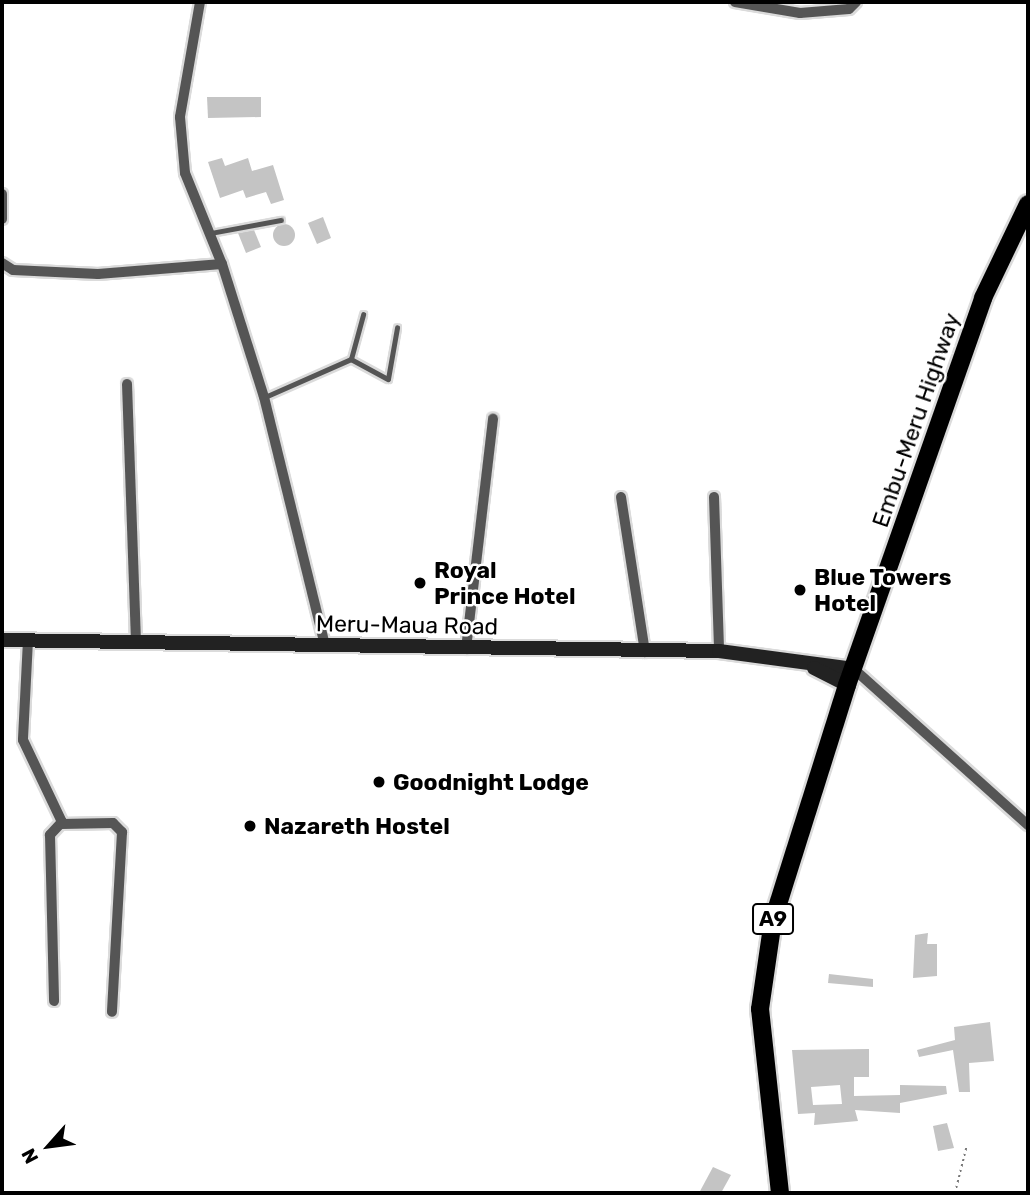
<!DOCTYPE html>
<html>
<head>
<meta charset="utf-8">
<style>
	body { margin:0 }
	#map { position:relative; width:1030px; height:1195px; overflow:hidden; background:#fff; font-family:Rubik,sans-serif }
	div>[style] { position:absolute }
	.building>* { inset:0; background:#c4c4c4 }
	.round { border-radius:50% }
	.path>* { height:2px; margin-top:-1px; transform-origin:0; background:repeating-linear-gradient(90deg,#777 0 2px,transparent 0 5.5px) }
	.roads { filter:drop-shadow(2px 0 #dbdbdb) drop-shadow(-2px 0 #dbdbdb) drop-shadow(0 2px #dbdbdb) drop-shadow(0 -2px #dbdbdb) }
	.lane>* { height:4.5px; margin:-2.25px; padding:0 2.25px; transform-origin:2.25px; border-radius:2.25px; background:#555 }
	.street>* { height:10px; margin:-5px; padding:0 5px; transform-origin:5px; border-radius:5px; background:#555 }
	.secondary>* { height:14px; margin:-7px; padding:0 7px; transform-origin:7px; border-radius:7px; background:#222 }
	.highway>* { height:18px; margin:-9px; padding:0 9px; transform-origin:9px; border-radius:9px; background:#000 }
	.dots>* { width:19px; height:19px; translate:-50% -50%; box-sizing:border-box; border:4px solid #fff; border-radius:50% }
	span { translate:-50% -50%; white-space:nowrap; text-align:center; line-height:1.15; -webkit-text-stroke:5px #fff; paint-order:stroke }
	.shield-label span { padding:2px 5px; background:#fff; border:2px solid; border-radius:5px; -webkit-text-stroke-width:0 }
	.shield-label { font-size:21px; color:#000; font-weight:700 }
	.street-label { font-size:23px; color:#000 }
	.poi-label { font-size:23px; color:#000; font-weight:700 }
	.left { translate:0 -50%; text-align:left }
	.frame { position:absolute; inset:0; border:4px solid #000; pointer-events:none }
	.north { position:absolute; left:14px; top:1111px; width:70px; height:70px; -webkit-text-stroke:5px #fff; paint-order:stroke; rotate:242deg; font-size:19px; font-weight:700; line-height:28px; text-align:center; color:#000 }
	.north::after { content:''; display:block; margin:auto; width:24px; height:32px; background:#000; clip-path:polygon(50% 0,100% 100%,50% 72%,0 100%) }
</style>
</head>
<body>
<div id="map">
	<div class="building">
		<div style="clip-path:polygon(207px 97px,261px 97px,261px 117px,208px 118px)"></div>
		<div style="clip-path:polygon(222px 158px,225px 166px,248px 158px,252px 171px,273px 165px,284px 200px,271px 204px,266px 192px,246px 198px,243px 190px,220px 198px,208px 162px)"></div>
		<div style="clip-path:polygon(323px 217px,331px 238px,317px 244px,308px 223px)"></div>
		<div class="round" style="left:273px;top:224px;width:22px;height:22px"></div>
		<div style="clip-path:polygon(254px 230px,261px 247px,246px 253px,238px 233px)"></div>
		<div style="clip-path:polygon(928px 933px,927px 944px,937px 944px,937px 976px,913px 978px,915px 935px)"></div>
		<div style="clip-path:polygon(829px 974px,873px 979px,873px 987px,828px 983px)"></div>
		<div style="clip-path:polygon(990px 1022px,994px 1061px,969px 1063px,970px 1092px,959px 1092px,953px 1050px,919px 1057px,917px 1050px,955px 1040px,954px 1027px)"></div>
		<div style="clip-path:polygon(evenodd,869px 1049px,869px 1077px,854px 1077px,854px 1096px,900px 1095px,900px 1085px,946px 1086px,947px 1094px,900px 1103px,900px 1113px,855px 1110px,858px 1121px,814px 1125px,815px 1113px,798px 1114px,792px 1050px,869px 1049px,840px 1085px,842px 1104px,813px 1105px,811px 1087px,840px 1085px)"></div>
		<div style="clip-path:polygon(947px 1123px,954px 1148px,938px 1151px,933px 1126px)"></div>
		<div style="clip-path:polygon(713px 1167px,731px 1175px,721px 1193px,699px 1193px)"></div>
	</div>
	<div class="path">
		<div style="left:955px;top:1193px;width:49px;rotate:-76deg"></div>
	</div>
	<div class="roads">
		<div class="lane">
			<div style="left:211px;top:233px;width:71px;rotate:-10.5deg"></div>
			<div style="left:351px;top:359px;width:42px;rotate:28.4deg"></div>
			<div style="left:388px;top:379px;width:52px;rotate:-80deg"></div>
			<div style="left:265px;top:397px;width:94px;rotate:-23.8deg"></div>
			<div style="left:351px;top:359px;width:46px;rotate:-74.7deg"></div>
		</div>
		<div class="street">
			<div style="left:200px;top:2px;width:117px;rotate:99.9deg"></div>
			<div style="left:180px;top:117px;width:56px;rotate:84.9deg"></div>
			<div style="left:185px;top:173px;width:98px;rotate:67.9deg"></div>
			<div style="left:222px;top:264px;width:139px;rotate:72.5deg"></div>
			<div style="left:264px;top:397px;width:256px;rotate:76.2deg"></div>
			<div style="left:735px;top:2px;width:66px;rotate:9.6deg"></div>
			<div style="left:800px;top:13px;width:49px;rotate:-4.7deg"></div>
			<div style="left:849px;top:9px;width:10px;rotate:-45deg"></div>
			<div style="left:2px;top:194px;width:25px;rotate:90deg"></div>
			<div style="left:2px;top:263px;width:13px;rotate:32deg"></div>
			<div style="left:13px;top:270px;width:85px;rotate:2.7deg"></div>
			<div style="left:98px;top:274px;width:124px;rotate:-4.6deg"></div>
			<div style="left:127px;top:384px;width:258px;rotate:88deg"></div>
			<div style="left:621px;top:497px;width:157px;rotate:81.2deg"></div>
			<div style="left:714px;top:497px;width:154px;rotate:88.1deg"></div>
			<div style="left:28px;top:640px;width:100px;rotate:92.9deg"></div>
			<div style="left:23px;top:740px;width:91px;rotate:64.6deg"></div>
			<div style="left:62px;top:822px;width:18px;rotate:133deg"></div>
			<div style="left:50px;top:835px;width:166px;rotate:88.6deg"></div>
			<div style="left:466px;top:649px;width:232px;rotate:-83.3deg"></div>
			<div style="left:854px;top:669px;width:234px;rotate:41.9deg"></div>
			<div style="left:61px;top:824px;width:52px;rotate:-1.1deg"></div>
			<div style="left:113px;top:823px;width:13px;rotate:45deg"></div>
			<div style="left:122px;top:832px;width:180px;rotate:93.2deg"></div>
		</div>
		<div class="secondary">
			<div style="left:2px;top:640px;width:717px;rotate:0.88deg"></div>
			<div style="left:719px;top:651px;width:136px;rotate:7.6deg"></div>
			<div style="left:814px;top:668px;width:37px;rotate:27deg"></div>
		</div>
		<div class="highway">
			<div style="left:780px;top:1193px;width:185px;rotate:-96.2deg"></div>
			<div style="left:760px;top:1009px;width:90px;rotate:-81.7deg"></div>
			<div style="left:773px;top:920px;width:246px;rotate:-72.5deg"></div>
			<div style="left:847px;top:685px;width:410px;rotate:-70.6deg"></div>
			<div style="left:983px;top:298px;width:104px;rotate:-64.4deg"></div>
		</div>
	</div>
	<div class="dots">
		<div style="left:420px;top:583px;background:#000"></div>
		<div style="left:800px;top:590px;background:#000"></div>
		<div style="left:379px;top:782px;background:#000"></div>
		<div style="left:250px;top:826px;background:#000"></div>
	</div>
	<div class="shield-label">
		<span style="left:773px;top:919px">A9</span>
	</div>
	<div class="street-label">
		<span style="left:916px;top:420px;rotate:-71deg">Embu-Meru Highway</span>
		<span style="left:407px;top:625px;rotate:1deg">Meru-Maua Road</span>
	</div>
	<div class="poi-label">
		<span class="left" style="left:434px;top:583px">Royal<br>Prince Hotel</span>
		<span class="left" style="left:814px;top:590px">Blue Towers<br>Hotel</span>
		<span class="left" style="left:393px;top:782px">Goodnight Lodge</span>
		<span class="left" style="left:264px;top:826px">Nazareth Hostel</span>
	</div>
	<div class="frame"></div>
	<div class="north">N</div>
</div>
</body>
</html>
